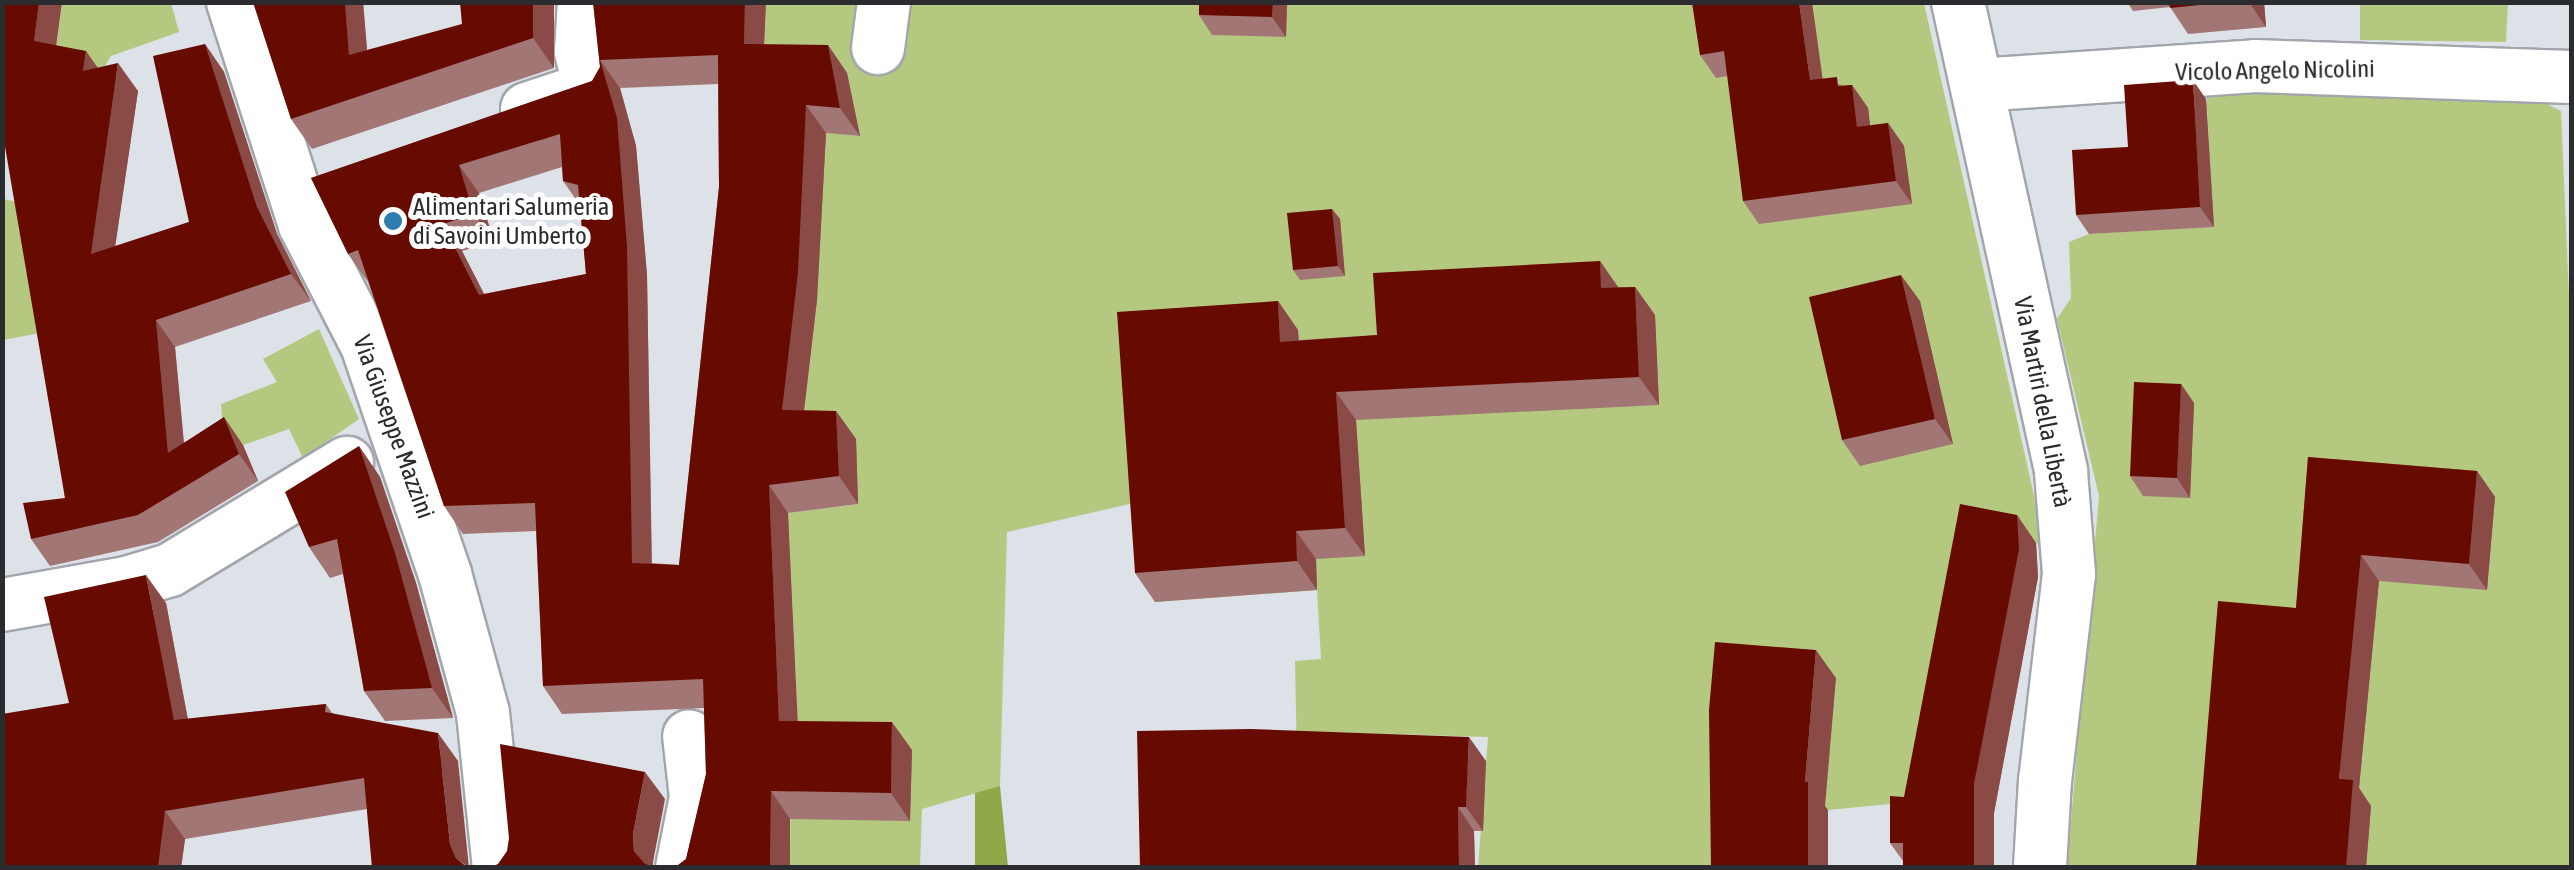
<!DOCTYPE html>
<html>
<head>
<meta charset="utf-8">
<style>
	body { margin:0 }
	#map { position:relative; width:2574px; height:870px; overflow:hidden; background:#dde1e8; font-family:"Asap Condensed",sans-serif }
	div>[style] { position:absolute }
	.green>* { inset:0; background:#b4c97f }
	.forest>* { inset:0; background:#90a948 }
	.roads { filter:drop-shadow(2px 0 #a2a6ac) drop-shadow(-2px 0 #a2a6ac) drop-shadow(0 2px #a2a6ac) drop-shadow(0 -2px #a2a6ac) }
	.minor>* { height:52px; margin:-26px; padding:0 26px; transform-origin:26px; border-radius:26px; background:#fff }
	.wall>* { inset:0; background:#a27674 }
	.shaded-wall>* { inset:0; background:#8a4a46 }
	.building>* { inset:0; background:#670a00 }
	.dots>* { width:28px; height:28px; translate:-50% -50%; box-sizing:border-box; border:5px solid #fff; border-radius:50% }
	span { translate:-50% -50%; white-space:nowrap; text-align:center; line-height:1.15; -webkit-text-stroke:10px #fff; paint-order:stroke }
	.street-label { font-size:25px; color:#2b2c2f }
	.poi-label { font-size:25px; color:#2b2c2f }
	.left { translate:0 -50%; text-align:left }
	.frame { position:absolute; inset:0; border:5px solid #2b2c2f; pointer-events:none }
</style>
</head>
<body>
<div id="map">
	<div class="green">
		<div style="clip-path:polygon(62px 3px,171px 3px,179px 32px,111px 56px,99px 76px,53px 69px)"></div>
		<div style="clip-path:polygon(766px 3px,866px 3px,860px 53px,897px 66px,908px 3px,1924px 3px,2045px 545px,1980px 533px,1910px 802px,1828px 810px,1732px 867px,1478px 867px,1488px 737px,1325px 732px,1298px 819px,1295px 661px,1321px 659px,1317px 590px,1155px 602px,1147px 500px,1007px 532px,1000px 786px,922px 809px,920px 867px,790px 867px,791px 719px,797px 708px,788px 513px,858px 504px,801px 437px,817px 300px,819px 132px,859px 136px,763px 82px)"></div>
		<div style="clip-path:polygon(2360px 3px,2360px 2px,2525px 3px,2508px 4px,2506px 42px,2360px 40px)"></div>
		<div style="clip-path:polygon(2206px 88px,2528px 95px,2561px 111px,2572px 366px,2571px 867px,2067px 867px,2099px 496px,2057px 319px,2071px 298px,2069px 242px,2089px 234px,2213px 226px)"></div>
		<div style="clip-path:polygon(3px 199px,33px 205px,51px 331px,3px 340px)"></div>
		<div style="clip-path:polygon(319px 329px,359px 419px,303px 458px,289px 429px,243px 445px,225px 456px,221px 404px,277px 382px,263px 359px)"></div>
	</div>
	<div class="forest">
		<div style="clip-path:polygon(1000px 786px,1008px 867px,975px 867px,975px 793px)"></div>
	</div>
	<div class="roads">
		<div class="minor">
			<div style="left:233px;top:2px;width:234px;rotate:72.1deg"></div>
			<div style="left:305px;top:225px;width:135px;rotate:62.7deg"></div>
			<div style="left:367px;top:345px;width:242px;rotate:71.2deg"></div>
			<div style="left:445px;top:574px;width:144px;rotate:74.7deg"></div>
			<div style="left:483px;top:713px;width:156px;rotate:84.1deg"></div>
			<div style="left:1958px;top:2px;width:481px;rotate:77.6deg"></div>
			<div style="left:2061px;top:472px;width:102px;rotate:85.5deg"></div>
			<div style="left:2069px;top:574px;width:207px;rotate:96.6deg"></div>
			<div style="left:2045px;top:780px;width:88px;rotate:93.3deg"></div>
			<div style="left:878px;top:48px;width:46px;rotate:-82.6deg"></div>
			<div style="left:1978px;top:85px;width:278px;rotate:-3.9deg"></div>
			<div style="left:2255px;top:66px;width:317px;rotate:2deg"></div>
			<div style="left:527px;top:109px;width:66px;rotate:-18.4deg"></div>
			<div style="left:590px;top:88px;width:38px;rotate:-104deg"></div>
			<div style="left:581px;top:51px;width:49px;rotate:-86.5deg"></div>
			<div style="left:2px;top:605px;width:127px;rotate:-10deg"></div>
			<div style="left:127px;top:583px;width:45px;rotate:-16.8deg"></div>
			<div style="left:170px;top:570px;width:207px;rotate:-31.2deg"></div>
			<div style="left:682px;top:868px;width:72px;rotate:-78.8deg"></div>
			<div style="left:696px;top:797px;width:61px;rotate:-96.5deg"></div>
		</div>
	</div>
	<div class="wall">
		<div style="clip-path:polygon(2px 2px,62px 2px,56px 45px,138px 91px,115px 246px,189px 222px,205px 44px,224px 72px,277px 234px,311px 301px,175px 347px,184px 442px,243px 445px,258px 481px,158px 542px,50px 566px,31px 539px,65px 498px)"></div>
		<div style="clip-path:polygon(253px 2px,363px 2px,367px 50px,554px 2px,554px 68px,312px 149px,291px 119px)"></div>
		<div style="clip-path:polygon(evenodd,593px 2px,766px 2px,764px 45px,828px 45px,847px 73px,860px 136px,826px 133px,817px 300px,804px 410px,836px 411px,856px 439px,858px 504px,788px 513px,797px 721px,912px 750px,910px 821px,790px 819px,790px 868px,674px 868px,686px 859px,706px 774px,704px 708px,562px 714px,543px 686px,536px 531px,463px 534px,444px 506px,368px 282px,348px 254px,311px 178px,592px 81px,600px 67px,593px 2px,718px 84px,719px 187px,679px 565px,652px 563px,647px 275px,636px 146px,620px 88px,718px 84px,593px 2px,562px 167px,563px 181px,580px 205px,586px 274px,484px 294px,462px 251px,494px 242px,479px 193px,562px 167px)"></div>
		<div style="clip-path:polygon(1199px 2px,1287px 2px,1286px 37px,1212px 35px,1199px 15px)"></div>
		<div style="clip-path:polygon(1692px 2px,1823px 79px,1844px 86px,1852px 85px,1868px 108px,1870px 125px,1888px 123px,1904px 146px,1912px 204px,1759px 224px,1743px 201px,1728px 76px,1716px 78px,1700px 55px)"></div>
		<div style="clip-path:polygon(2127px 2px,2264px 2px,2266px 27px,2188px 34px,2170px 7px,2133px 11px)"></div>
		<div style="clip-path:polygon(2206px 99px,2214px 227px,2089px 234px,2076px 215px,2128px 147px)"></div>
		<div style="clip-path:polygon(1332px 209px,1340px 219px,1345px 276px,1300px 280px,1293px 270px)"></div>
		<div style="clip-path:polygon(1600px 261px,1618px 287px,1635px 287px,1655px 315px,1659px 405px,1356px 420px,1365px 556px,1316px 559px,1317px 590px,1155px 602px,1135px 573px,1278px 301px,1298px 330px,1299px 340px,1377px 335px)"></div>
		<div style="clip-path:polygon(1920px 301px,1953px 444px,1860px 466px,1842px 440px)"></div>
		<div style="clip-path:polygon(2181px 384px,2194px 403px,2190px 498px,2143px 496px,2130px 476px)"></div>
		<div style="clip-path:polygon(359px 446px,380px 477px,416px 583px,453px 718px,385px 721px,364px 691px,343px 574px,330px 578px,309px 547px)"></div>
		<div style="clip-path:polygon(2308px 457px,2477px 471px,2495px 497px,2487px 590px,2379px 581px,2359px 788px,2371px 806px,2366px 868px,2296px 608px)"></div>
		<div style="clip-path:polygon(2017px 515px,2036px 543px,2038px 577px,1994px 813px,1903px 861px,1890px 843px,1904px 797px)"></div>
		<div style="clip-path:polygon(166px 603px,188px 719px,326px 704px,332px 713px,458px 761px,367px 809px,185px 839px,181px 868px,2px 868px,69px 703px)"></div>
		<div style="clip-path:polygon(1486px 761px,1483px 831px,1474px 831px,1475px 868px,1140px 868px)"></div>
	</div>
	<div class="shaded-wall">
		<div style="clip-path:polygon(39px 2px,62px 2px,53px 68px,34px 41px)"></div>
		<div style="clip-path:polygon(345px 2px,363px 2px,370px 85px,349px 55px)"></div>
		<div style="clip-path:polygon(533px 2px,554px 2px,554px 68px,533px 38px)"></div>
		<div style="clip-path:polygon(745px 2px,766px 2px,763px 72px,744px 44px)"></div>
		<div style="clip-path:polygon(1273px 2px,1287px 2px,1286px 37px,1272px 17px)"></div>
		<div style="clip-path:polygon(1799px 2px,1812px 2px,1826px 103px,1810px 80px)"></div>
		<div style="clip-path:polygon(2249px 2px,2264px 2px,2266px 27px)"></div>
		<div style="clip-path:polygon(205px 44px,224px 72px,277px 234px,311px 301px,291px 274px,257px 207px)"></div>
		<div style="clip-path:polygon(828px 45px,847px 73px,860px 136px,840px 108px)"></div>
		<div style="clip-path:polygon(86px 51px,105px 78px,83px 71px)"></div>
		<div style="clip-path:polygon(600px 60px,620px 88px,636px 146px,647px 275px,652px 591px,632px 563px)"></div>
		<div style="clip-path:polygon(118px 63px,138px 91px,110px 282px,91px 254px)"></div>
		<div style="clip-path:polygon(2193px 80px,2206px 99px,2214px 227px,2200px 207px)"></div>
		<div style="clip-path:polygon(1852px 85px,1868px 108px,1873px 150px,1857px 127px)"></div>
		<div style="clip-path:polygon(806px 105px,826px 133px,817px 300px,801px 437px,782px 410px)"></div>
		<div style="clip-path:polygon(1888px 123px,1904px 146px,1912px 204px,1896px 181px)"></div>
		<div style="clip-path:polygon(459px 165px,479px 193px,494px 242px,474px 214px)"></div>
		<div style="clip-path:polygon(1332px 209px,1340px 219px,1345px 276px,1338px 266px)"></div>
		<div style="clip-path:polygon(443px 224px,462px 251px,499px 323px,479px 295px)"></div>
		<div style="clip-path:polygon(1600px 261px,1620px 290px,1601px 288px)"></div>
		<div style="clip-path:polygon(1901px 275px,1920px 301px,1953px 444px,1935px 419px)"></div>
		<div style="clip-path:polygon(1635px 287px,1655px 315px,1659px 405px,1639px 377px)"></div>
		<div style="clip-path:polygon(1278px 301px,1298px 330px,1300px 370px,1280px 342px)"></div>
		<div style="clip-path:polygon(156px 320px,175px 347px,187px 480px,168px 453px)"></div>
		<div style="clip-path:polygon(2181px 384px,2194px 403px,2190px 498px,2177px 478px)"></div>
		<div style="clip-path:polygon(1336px 392px,1356px 420px,1365px 556px,1345px 528px)"></div>
		<div style="clip-path:polygon(836px 411px,856px 439px,858px 504px,839px 476px)"></div>
		<div style="clip-path:polygon(224px 417px,243px 445px,258px 481px,239px 454px)"></div>
		<div style="clip-path:polygon(359px 446px,380px 477px,416px 583px,453px 718px,432px 688px)"></div>
		<div style="clip-path:polygon(2477px 471px,2495px 497px,2487px 590px,2469px 564px)"></div>
		<div style="clip-path:polygon(769px 485px,788px 513px,799px 748px,779px 721px)"></div>
		<div style="clip-path:polygon(2017px 515px,2036px 543px,2038px 577px,1994px 813px,1994px 868px,1974px 868px,1974px 784px)"></div>
		<div style="clip-path:polygon(1296px 531px,1316px 559px,1317px 590px,1297px 561px)"></div>
		<div style="clip-path:polygon(2361px 555px,2379px 581px,2359px 788px,2371px 806px,2366px 868px,2346px 868px,2339px 779px)"></div>
		<div style="clip-path:polygon(146px 575px,166px 603px,193px 748px,174px 720px)"></div>
		<div style="clip-path:polygon(1816px 650px,1836px 678px,1825px 806px,1828px 810px,1828px 868px,1808px 868px,1805px 782px)"></div>
		<div style="clip-path:polygon(892px 722px,912px 750px,910px 821px,891px 793px)"></div>
		<div style="clip-path:polygon(438px 733px,458px 761px,469px 868px,456px 858px,450px 844px)"></div>
		<div style="clip-path:polygon(1469px 737px,1486px 761px,1483px 831px,1466px 807px)"></div>
		<div style="clip-path:polygon(645px 772px,665px 799px,653px 862px,653px 868px,646px 868px,634px 851px,633px 834px)"></div>
		<div style="clip-path:polygon(771px 791px,790px 819px,790px 868px,770px 868px)"></div>
		<div style="clip-path:polygon(1458px 807px,1474px 831px,1475px 868px,1459px 868px)"></div>
		<div style="clip-path:polygon(165px 811px,185px 839px,181px 868px,158px 868px)"></div>
	</div>
	<div class="building">
		<div style="clip-path:polygon(2px 2px,39px 2px,34px 41px,86px 51px,83px 71px,118px 63px,91px 254px,189px 222px,153px 56px,205px 44px,257px 207px,291px 274px,156px 320px,168px 453px,224px 417px,239px 454px,138px 515px,31px 539px,23px 503px,65px 498px,2px 129px)"></div>
		<div style="clip-path:polygon(253px 2px,345px 2px,349px 55px,462px 24px,460px 2px,533px 2px,533px 38px,291px 119px)"></div>
		<div style="clip-path:polygon(evenodd,593px 2px,745px 2px,744px 44px,828px 45px,840px 108px,806px 105px,798px 272px,782px 410px,836px 411px,839px 476px,769px 485px,779px 721px,892px 722px,891px 793px,771px 791px,770px 868px,674px 868px,686px 859px,706px 774px,703px 679px,543px 686px,535px 503px,444px 506px,358px 250px,348px 254px,311px 178px,592px 81px,600px 67px,593px 2px,718px 55px,719px 187px,679px 565px,632px 563px,627px 247px,617px 118px,600px 60px,718px 55px,593px 2px,560px 134px,563px 181px,578px 185px,586px 274px,479px 295px,443px 224px,474px 214px,459px 165px,560px 134px)"></div>
		<div style="clip-path:polygon(1199px 2px,1273px 2px,1272px 17px,1199px 15px)"></div>
		<div style="clip-path:polygon(1692px 2px,1799px 2px,1810px 80px,1837px 77px,1838px 86px,1852px 85px,1857px 127px,1888px 123px,1896px 181px,1743px 201px,1724px 51px,1700px 55px)"></div>
		<div style="clip-path:polygon(2169px 2px,2230px 2px,2170px 8px)"></div>
		<div style="clip-path:polygon(2193px 80px,2200px 207px,2076px 215px,2072px 150px,2128px 147px,2124px 85px)"></div>
		<div style="clip-path:polygon(1332px 209px,1338px 266px,1293px 270px,1287px 213px)"></div>
		<div style="clip-path:polygon(1600px 261px,1601px 288px,1635px 287px,1639px 377px,1336px 392px,1345px 528px,1296px 531px,1297px 561px,1135px 573px,1117px 312px,1278px 301px,1280px 342px,1377px 335px,1373px 273px)"></div>
		<div style="clip-path:polygon(1901px 275px,1935px 419px,1842px 440px,1809px 297px)"></div>
		<div style="clip-path:polygon(2134px 382px,2181px 384px,2177px 478px,2130px 476px)"></div>
		<div style="clip-path:polygon(359px 446px,395px 553px,432px 688px,364px 691px,337px 539px,309px 547px,285px 492px)"></div>
		<div style="clip-path:polygon(2308px 457px,2477px 471px,2469px 564px,2361px 555px,2339px 779px,2353px 780px,2346px 868px,2196px 868px,2218px 601px,2296px 608px)"></div>
		<div style="clip-path:polygon(1960px 504px,2017px 515px,2019px 549px,1974px 784px,1974px 868px,1903px 868px,1903px 843px,1890px 843px,1890px 796px,1904px 797px)"></div>
		<div style="clip-path:polygon(146px 575px,174px 720px,326px 704px,325px 712px,438px 733px,450px 844px,456px 858px,468px 868px,372px 868px,364px 778px,165px 811px,158px 868px,2px 868px,2px 714px,69px 703px,44px 597px)"></div>
		<div style="clip-path:polygon(1715px 642px,1816px 650px,1805px 782px,1808px 782px,1808px 868px,1711px 868px,1709px 710px)"></div>
		<div style="clip-path:polygon(1251px 729px,1469px 737px,1466px 807px,1458px 807px,1459px 868px,1140px 868px,1137px 731px)"></div>
		<div style="clip-path:polygon(500px 744px,645px 772px,633px 834px,634px 851px,644px 863px,653px 868px,488px 868px,498px 864px,507px 851px,509px 838px)"></div>
	</div>
	<div class="dots">
		<div style="left:393px;top:221px;background:#2d7dae"></div>
	</div>
	<div class="street-label">
		<span style="left:2275px;top:70px;rotate:-1deg">Vicolo Angelo Nicolini</span>
		<span style="left:2043px;top:402px;rotate:79deg">Via Martiri della Libertà</span>
		<span style="left:394px;top:427px;rotate:70deg">Via Giuseppe Mazzini</span>
	</div>
	<div class="poi-label">
		<span class="left" style="left:413px;top:221px">Alimentari Salumeria<br>di Savoini Umberto</span>
	</div>
	<div class="frame"></div>
</div>
</body>
</html>
